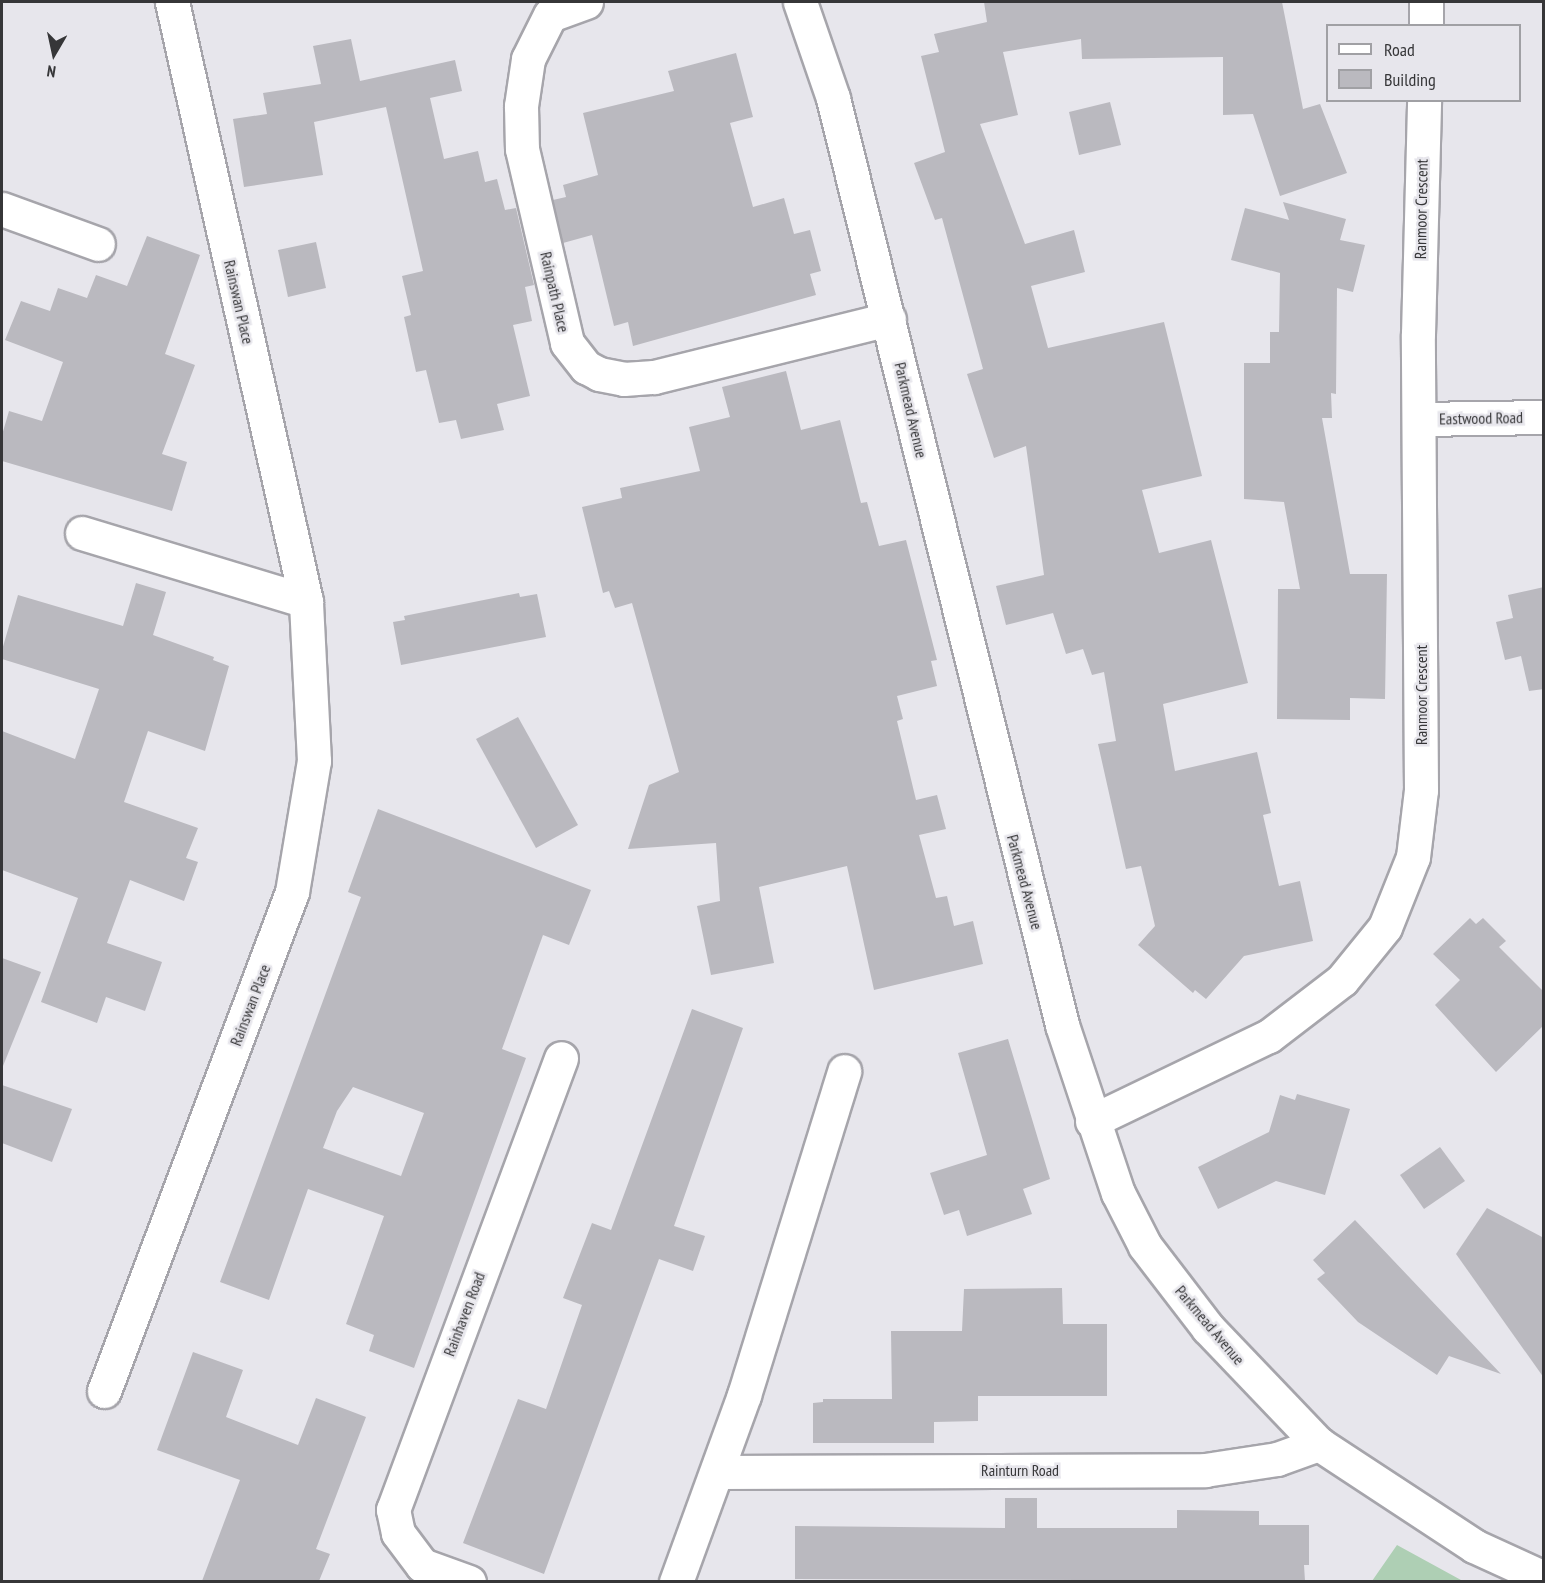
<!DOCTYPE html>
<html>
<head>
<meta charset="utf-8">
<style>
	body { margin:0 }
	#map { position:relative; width:1545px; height:1583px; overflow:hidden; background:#e7e6ec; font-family:"PT Sans Narrow",sans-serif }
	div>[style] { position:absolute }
	.green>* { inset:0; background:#aecfb4 }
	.building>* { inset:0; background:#bab9bf }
	.roads { filter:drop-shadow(2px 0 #a6a5ab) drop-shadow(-2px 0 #a6a5ab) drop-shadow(0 2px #a6a5ab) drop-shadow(0 -2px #a6a5ab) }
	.minor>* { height:33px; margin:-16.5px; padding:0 16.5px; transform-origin:16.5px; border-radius:16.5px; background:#fff }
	span { translate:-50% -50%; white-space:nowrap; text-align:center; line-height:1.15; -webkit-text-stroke:5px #e7e6ec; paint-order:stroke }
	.street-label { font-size:16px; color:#363638 }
	.frame { position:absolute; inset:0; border:3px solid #363638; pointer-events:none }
	.legend { position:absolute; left:1326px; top:24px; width:195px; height:78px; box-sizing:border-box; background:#e7e6ec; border:2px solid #a0a0a4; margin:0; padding:8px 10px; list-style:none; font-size:18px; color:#363638 }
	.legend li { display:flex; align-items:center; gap:12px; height:30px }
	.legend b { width:30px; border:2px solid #a0a0a4 }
	.north { position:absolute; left:24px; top:24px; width:60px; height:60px; -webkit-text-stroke:4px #e7e6ec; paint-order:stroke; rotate:189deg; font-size:16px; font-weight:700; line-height:24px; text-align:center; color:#363638 }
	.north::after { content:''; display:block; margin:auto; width:21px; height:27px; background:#363638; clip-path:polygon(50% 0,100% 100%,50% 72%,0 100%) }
</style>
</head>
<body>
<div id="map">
	<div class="green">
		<div style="clip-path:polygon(1397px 1545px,1461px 1580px,1464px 1581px,1372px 1581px)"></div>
	</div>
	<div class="building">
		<div style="clip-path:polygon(984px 2px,1282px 2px,1303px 109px,1320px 104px,1347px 173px,1280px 196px,1253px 114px,1223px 115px,1223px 57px,1082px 59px,1081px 39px,1003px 52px,1018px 115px,980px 124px,1025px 244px,1074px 230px,1085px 272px,1031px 286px,1048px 348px,1164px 322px,1202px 476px,1142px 490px,1159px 553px,1211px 540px,1248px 683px,1163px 704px,1175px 771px,1257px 752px,1271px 813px,1263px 815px,1279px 886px,1300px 881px,1313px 941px,1244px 956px,1206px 999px,1195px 990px,1193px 993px,1138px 945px,1155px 926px,1141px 866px,1126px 869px,1098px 744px,1116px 741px,1104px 672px,1092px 675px,1083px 649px,1066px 654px,1053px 613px,1006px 625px,996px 586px,1044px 575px,1026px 446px,994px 458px,967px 374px,983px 369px,942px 218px,935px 220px,914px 163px,945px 152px,921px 56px,939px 52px,934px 34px,987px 22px)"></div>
		<div style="clip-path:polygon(351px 39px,360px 81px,455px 60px,462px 91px,430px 98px,444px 159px,478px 151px,485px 182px,497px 179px,505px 210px,516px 208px,534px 285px,525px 287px,532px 321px,513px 325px,530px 396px,497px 404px,504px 430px,461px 439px,456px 420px,439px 423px,426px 370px,416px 372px,404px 317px,411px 315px,402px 276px,423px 271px,386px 107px,314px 122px,323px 175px,244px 187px,233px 119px,267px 114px,263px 93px,321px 84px,313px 46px)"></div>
		<div style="clip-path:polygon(736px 53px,753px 117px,730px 123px,753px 207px,784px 198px,794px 234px,810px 230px,821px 271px,810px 274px,816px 295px,633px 346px,628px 322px,614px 326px,592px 235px,563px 243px,553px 200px,566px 197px,563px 185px,598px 175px,583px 113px,674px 91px,668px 71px)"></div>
		<div style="clip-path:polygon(1110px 102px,1121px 145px,1079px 155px,1069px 112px)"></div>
		<div style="clip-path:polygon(1283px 202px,1346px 219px,1340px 240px,1365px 245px,1353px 292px,1337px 288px,1336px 394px,1331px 393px,1332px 418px,1322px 418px,1350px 574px,1387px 574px,1385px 699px,1350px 698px,1350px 720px,1277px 719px,1278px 589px,1300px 589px,1284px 502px,1244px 499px,1244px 363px,1270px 363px,1270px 332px,1279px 332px,1280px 273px,1231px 260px,1245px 208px,1289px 220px)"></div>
		<div style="clip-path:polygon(147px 236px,200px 255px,165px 354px,195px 365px,162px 454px,187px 462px,172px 511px,2px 461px,2px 435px,9px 411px,42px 421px,63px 362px,5px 340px,21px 301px,50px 311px,58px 288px,87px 298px,96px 275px,127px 286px)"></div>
		<div style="clip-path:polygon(316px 242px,326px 288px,288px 297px,278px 250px)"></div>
		<div style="clip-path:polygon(786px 371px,801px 430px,840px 420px,861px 503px,867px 502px,879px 546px,906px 540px,937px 660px,931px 661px,937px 686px,897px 696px,903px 719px,897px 721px,916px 800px,937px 795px,946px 829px,919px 835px,936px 898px,947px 896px,954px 926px,973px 921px,983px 964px,874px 990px,847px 866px,759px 887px,774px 963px,711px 975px,697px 906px,720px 901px,716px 843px,628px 849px,649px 785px,679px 772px,632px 603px,615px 608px,609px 591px,603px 593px,582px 507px,622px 498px,620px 488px,700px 471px,689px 427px,730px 417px,722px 387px)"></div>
		<div style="clip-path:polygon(136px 583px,166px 592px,153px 635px,214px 657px,213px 660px,229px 666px,205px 751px,148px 731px,124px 802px,198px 828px,186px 858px,198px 862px,184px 901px,130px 880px,107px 943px,162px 962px,145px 1011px,106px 997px,97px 1023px,41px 1002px,78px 898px,2px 870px,2px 731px,75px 759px,99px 689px,2px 659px,2px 650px,18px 595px,123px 626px)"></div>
		<div style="clip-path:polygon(1544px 587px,1544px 689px,1529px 691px,1521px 656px,1505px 660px,1496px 622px,1513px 618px,1508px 595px)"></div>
		<div style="clip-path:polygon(519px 593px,520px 597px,537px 594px,546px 637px,401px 665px,393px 622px,405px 620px,404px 616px)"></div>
		<div style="clip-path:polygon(518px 717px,578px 825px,536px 848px,476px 739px)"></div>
		<div style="clip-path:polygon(evenodd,378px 809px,591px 890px,569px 945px,543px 935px,502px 1049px,526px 1058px,414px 1368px,369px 1351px,374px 1335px,346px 1324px,384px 1216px,308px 1189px,269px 1300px,220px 1282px,361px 897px,348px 892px,378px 809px,353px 1087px,424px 1113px,401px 1176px,323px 1148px,337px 1111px,353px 1087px)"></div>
		<div style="clip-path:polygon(1470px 918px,1476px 924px,1483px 918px,1506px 941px,1499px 947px,1544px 992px,1544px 1025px,1496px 1072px,1435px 1005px,1460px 980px,1433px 954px)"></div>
		<div style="clip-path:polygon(2px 958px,41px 972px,3px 1066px,2px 1066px)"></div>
		<div style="clip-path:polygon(692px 1009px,743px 1028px,674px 1226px,705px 1236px,693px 1271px,659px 1259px,544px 1574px,463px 1543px,518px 1399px,546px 1409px,582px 1305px,563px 1298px,592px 1223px,611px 1230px)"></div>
		<div style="clip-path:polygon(1008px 1039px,1050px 1179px,1023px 1189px,1032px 1214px,967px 1236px,959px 1210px,944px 1215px,930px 1173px,987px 1155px,958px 1053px)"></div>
		<div style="clip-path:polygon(2px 1085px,72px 1109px,52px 1162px,2px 1143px)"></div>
		<div style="clip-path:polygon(1297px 1094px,1350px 1109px,1325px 1195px,1276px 1181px,1218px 1209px,1198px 1167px,1269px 1132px,1280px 1095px,1295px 1100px)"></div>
		<div style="clip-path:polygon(1440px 1147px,1465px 1181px,1424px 1209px,1400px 1175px)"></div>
		<div style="clip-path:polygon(1487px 1208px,1544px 1238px,1544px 1378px,1456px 1254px)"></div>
		<div style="clip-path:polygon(1355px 1220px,1429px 1298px,1501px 1374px,1449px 1356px,1437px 1375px,1358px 1322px,1317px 1279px,1325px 1273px,1313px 1260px)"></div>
		<div style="clip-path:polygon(1062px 1288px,1063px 1324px,1107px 1324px,1107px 1396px,978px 1396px,978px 1421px,934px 1422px,934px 1443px,813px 1443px,813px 1403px,823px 1402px,823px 1399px,892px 1399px,891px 1331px,962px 1331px,964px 1289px)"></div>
		<div style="clip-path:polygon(193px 1352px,243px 1370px,226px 1417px,298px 1445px,316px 1398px,366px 1417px,316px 1549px,330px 1554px,319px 1581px,202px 1581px,240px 1480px,157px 1450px)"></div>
		<div style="clip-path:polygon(1005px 1498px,1037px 1498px,1037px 1528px,1177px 1528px,1177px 1510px,1259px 1511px,1259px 1525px,1309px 1525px,1309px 1565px,1304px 1565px,1305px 1581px,795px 1579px,795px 1526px,1005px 1528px)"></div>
	</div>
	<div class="roads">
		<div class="minor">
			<div style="left:586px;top:2px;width:38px;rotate:160deg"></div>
			<div style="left:550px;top:15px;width:49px;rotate:116.6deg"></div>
			<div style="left:528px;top:59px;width:48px;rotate:98.5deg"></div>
			<div style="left:521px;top:106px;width:43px;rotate:88.7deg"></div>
			<div style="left:522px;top:149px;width:199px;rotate:76.9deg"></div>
			<div style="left:567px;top:343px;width:31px;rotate:52deg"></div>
			<div style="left:586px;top:367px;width:15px;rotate:28deg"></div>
			<div style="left:599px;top:374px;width:25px;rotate:11deg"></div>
			<div style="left:624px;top:379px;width:30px;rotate:-4deg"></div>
			<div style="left:654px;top:377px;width:242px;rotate:-13.9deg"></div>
			<div style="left:800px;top:2px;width:102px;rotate:71deg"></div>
			<div style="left:833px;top:98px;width:955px;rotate:76.12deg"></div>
			<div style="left:1062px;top:1025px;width:177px;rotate:71.6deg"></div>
			<div style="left:1118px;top:1193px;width:59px;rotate:63deg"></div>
			<div style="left:1145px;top:1246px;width:103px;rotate:52.5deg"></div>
			<div style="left:1208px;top:1328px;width:161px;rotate:46.3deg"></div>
			<div style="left:1319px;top:1444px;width:186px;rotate:33.3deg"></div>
			<div style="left:1474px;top:1546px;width:77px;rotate:24.6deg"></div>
			<div style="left:1426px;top:26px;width:24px;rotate:-90deg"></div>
			<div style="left:2px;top:209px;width:102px;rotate:20deg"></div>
			<div style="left:1419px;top:419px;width:125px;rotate:-0.9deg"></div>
			<div style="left:82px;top:533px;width:234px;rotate:16.9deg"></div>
			<div style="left:1092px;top:1121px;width:196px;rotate:-25.7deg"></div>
			<div style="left:1269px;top:1036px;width:92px;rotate:-37.5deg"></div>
			<div style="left:1342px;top:980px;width:68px;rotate:-50.9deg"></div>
			<div style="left:1385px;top:927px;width:75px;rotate:-68.2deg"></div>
			<div style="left:1413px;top:857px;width:67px;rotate:-83.2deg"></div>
			<div style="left:1421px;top:790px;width:456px;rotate:-90.4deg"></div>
			<div style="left:1418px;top:334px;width:234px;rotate:-88.5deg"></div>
			<div style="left:104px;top:1391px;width:533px;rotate:-69.36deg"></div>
			<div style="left:292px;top:892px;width:133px;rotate:-80.5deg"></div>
			<div style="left:314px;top:761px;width:160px;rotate:-92.9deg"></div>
			<div style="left:306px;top:601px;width:614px;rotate:-102.61deg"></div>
			<div style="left:718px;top:1472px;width:487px;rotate:-0.2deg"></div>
			<div style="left:1205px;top:1470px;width:73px;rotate:-8.7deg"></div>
			<div style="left:1277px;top:1459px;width:45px;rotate:-19.7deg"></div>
			<div style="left:469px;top:1582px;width:50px;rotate:-160.1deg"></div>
			<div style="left:422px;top:1565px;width:40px;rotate:-127deg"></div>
			<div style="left:398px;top:1533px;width:24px;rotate:-102deg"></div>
			<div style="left:393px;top:1510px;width:482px;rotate:-69.6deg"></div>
			<div style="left:676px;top:1582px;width:199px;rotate:-70deg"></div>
			<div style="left:744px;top:1395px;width:339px;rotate:-72.8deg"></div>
		</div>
	</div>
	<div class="street-label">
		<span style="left:1421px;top:209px;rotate:-89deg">Ranmoor Crescent</span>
		<span style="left:555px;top:292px;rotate:77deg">Rainpath Place</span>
		<span style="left:239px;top:302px;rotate:77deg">Rainswan Place</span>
		<span style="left:911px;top:410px;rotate:77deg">Parkmead Avenue</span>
		<span style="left:1481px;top:418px;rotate:-1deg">Eastwood Road</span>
		<span style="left:1421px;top:695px;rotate:-90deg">Ranmoor Crescent</span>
		<span style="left:1025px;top:882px;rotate:75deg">Parkmead Avenue</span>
		<span style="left:250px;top:1005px;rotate:-69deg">Rainswan Place</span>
		<span style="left:464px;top:1314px;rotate:-69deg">Rainhaven Road</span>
		<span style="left:1210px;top:1325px;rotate:50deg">Parkmead Avenue</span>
		<span style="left:1020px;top:1470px">Rainturn Road</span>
	</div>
	<div class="frame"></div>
	<ul class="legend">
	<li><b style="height:8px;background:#fff"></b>Road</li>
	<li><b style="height:16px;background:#bab9bf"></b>Building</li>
	</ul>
	<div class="north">N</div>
</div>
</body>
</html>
